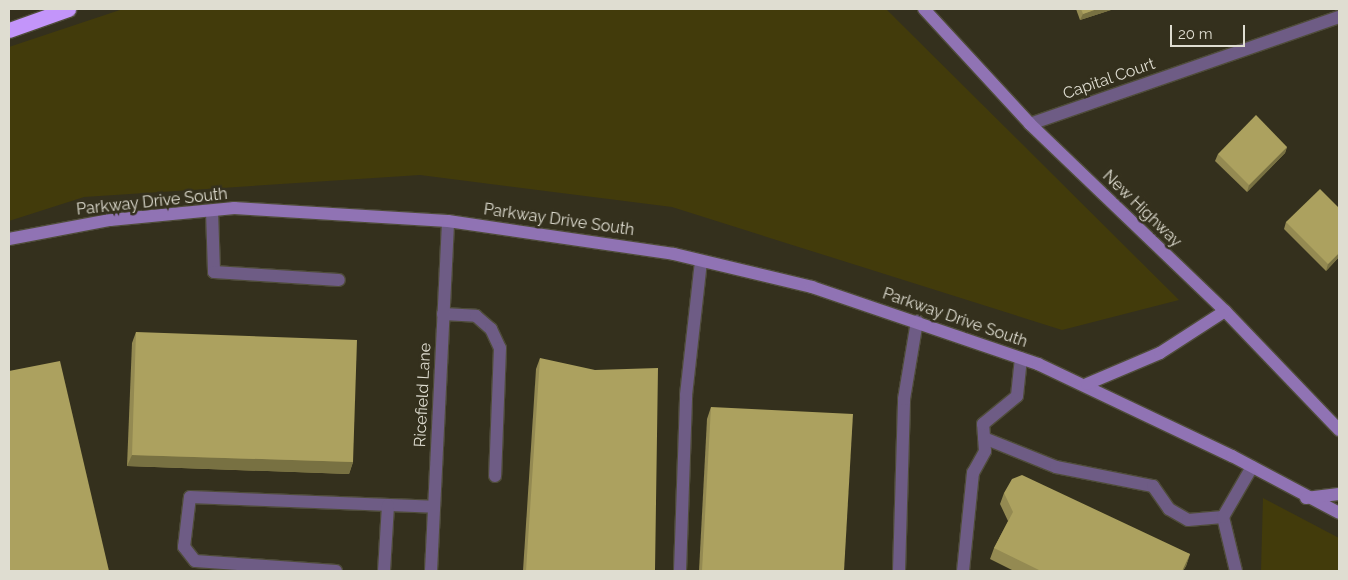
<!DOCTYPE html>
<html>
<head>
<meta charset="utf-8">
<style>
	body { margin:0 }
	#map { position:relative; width:1348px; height:580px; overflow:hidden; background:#34301d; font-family:Raleway,sans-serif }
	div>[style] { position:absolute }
	.green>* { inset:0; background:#423b0b }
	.roads { filter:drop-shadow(1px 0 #4f4c3a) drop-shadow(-1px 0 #4f4c3a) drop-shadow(0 1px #4f4c3a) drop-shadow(0 -1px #4f4c3a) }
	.lane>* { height:12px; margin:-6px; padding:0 6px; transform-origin:6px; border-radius:6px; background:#6e5c85 }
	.street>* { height:12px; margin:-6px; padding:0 6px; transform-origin:6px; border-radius:6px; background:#6e5c85 }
	.secondary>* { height:12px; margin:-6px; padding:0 6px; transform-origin:6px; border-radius:6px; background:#9073b4 }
	.highway>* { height:15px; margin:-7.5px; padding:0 7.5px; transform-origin:7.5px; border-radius:7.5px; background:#c395fa }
	.wall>* { inset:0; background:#948a52 }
	.shaded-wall>* { inset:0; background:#787142 }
	.building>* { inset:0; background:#aca15f }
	span { translate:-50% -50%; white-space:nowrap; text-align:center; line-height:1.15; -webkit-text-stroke:5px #34301d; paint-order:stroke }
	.street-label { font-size:16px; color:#dfddd1 }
	.frame { position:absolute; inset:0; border:10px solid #dfddd1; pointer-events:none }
	.scale { position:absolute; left:1170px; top:25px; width:75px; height:22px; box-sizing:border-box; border:2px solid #dfddd1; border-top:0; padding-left:6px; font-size:15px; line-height:18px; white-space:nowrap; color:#dfddd1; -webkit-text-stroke:4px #34301d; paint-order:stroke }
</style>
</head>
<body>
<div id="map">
	<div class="green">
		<div style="clip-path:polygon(123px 9px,886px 9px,1179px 300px,1062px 330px,672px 207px,420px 175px,84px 197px,9px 221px,9px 47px)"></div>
		<div style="clip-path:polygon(1263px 498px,1339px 538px,1339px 571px,1261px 571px)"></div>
	</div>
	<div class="roads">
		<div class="lane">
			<div style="left:212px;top:211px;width:61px;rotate:88.1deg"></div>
			<div style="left:214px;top:272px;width:125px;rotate:3.7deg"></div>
			<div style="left:443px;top:314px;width:33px;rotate:3deg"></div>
			<div style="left:476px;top:316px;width:20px;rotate:41deg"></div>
			<div style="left:491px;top:329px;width:21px;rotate:65deg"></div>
			<div style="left:500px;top:348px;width:128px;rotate:92.2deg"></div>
			<div style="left:984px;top:438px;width:78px;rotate:21.9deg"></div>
			<div style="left:1056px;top:467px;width:99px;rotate:11.1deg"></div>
			<div style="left:1153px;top:486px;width:28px;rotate:55deg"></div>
			<div style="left:1169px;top:509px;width:22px;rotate:30deg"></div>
			<div style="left:1188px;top:520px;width:35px;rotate:-5deg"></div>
			<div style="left:336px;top:571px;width:141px;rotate:-175.9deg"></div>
			<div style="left:195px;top:561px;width:18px;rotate:-128deg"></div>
			<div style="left:184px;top:547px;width:50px;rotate:-83.2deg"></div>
			<div style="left:190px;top:497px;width:244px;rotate:2.3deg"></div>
			<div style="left:384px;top:571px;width:66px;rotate:-86.5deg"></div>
			<div style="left:680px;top:571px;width:176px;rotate:-88deg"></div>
			<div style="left:686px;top:395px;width:135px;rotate:-83.6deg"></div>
			<div style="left:899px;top:571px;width:172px;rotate:-88.3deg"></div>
			<div style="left:904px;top:399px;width:79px;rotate:-80.5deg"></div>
			<div style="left:963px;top:571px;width:99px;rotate:-84.2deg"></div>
			<div style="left:973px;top:473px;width:25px;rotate:-61deg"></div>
			<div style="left:985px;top:451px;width:27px;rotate:-94deg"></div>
			<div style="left:983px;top:424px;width:44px;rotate:-39.5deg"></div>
			<div style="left:1017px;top:396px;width:38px;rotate:-84deg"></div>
			<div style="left:1236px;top:571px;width:56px;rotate:-103.5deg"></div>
			<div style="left:1223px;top:517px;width:58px;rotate:-59.9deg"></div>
		</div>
		<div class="street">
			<div style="left:1030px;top:124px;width:327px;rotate:-19.1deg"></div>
			<div style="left:431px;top:571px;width:350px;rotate:-87.2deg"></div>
		</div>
		<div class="secondary">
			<div style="left:924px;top:9px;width:156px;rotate:47.3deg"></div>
			<div style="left:1030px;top:124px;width:270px;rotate:43.8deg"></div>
			<div style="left:1225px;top:311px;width:165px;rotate:46.2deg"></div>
			<div style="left:9px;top:239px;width:103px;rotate:-10.7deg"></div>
			<div style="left:110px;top:220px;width:125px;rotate:-5.5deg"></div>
			<div style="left:234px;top:208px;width:214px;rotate:3.5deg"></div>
			<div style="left:448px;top:221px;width:228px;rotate:8.3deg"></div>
			<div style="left:674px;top:254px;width:142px;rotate:13.4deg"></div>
			<div style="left:812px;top:287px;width:239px;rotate:18.8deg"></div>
			<div style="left:1038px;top:364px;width:215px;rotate:25.4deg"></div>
			<div style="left:1232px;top:456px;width:121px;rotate:28deg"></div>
			<div style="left:1087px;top:384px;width:79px;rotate:-23deg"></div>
			<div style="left:1160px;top:353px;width:77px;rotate:-32.9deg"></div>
			<div style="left:1306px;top:498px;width:33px;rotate:-7deg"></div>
		</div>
		<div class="highway">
			<div style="left:9px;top:30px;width:63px;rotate:-19.6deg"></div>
		</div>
	</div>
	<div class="wall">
		<div style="clip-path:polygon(1076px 9px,1114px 9px,1080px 20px)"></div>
		<div style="clip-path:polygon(1287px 147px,1285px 153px,1247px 192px,1215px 161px,1218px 154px)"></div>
		<div style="clip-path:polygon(1339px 208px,1339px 257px,1326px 271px,1284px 229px,1286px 222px)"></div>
		<div style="clip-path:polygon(136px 332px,353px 462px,349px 474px,127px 466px,132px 343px)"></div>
		<div style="clip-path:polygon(540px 358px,655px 571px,523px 571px,536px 369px)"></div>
		<div style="clip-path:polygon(711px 407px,844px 571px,699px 571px,707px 419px)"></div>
		<div style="clip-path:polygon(1004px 493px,1190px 554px,1186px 566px,1183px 571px,1014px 571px,990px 559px,994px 548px,1008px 521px,1000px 504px)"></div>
	</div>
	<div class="shaded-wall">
		<div style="clip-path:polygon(1097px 9px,1114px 9px,1080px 20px,1083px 14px)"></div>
		<div style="clip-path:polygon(1287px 147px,1285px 153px,1247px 192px,1249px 185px)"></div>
		<div style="clip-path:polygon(1339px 253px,1339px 257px,1326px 271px,1328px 264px)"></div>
		<div style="clip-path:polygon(132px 455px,353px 462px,349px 474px,127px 466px)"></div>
		<div style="clip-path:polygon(1190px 554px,1186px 566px,1183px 571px,1182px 571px)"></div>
	</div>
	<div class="building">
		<div style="clip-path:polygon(1081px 9px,1097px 9px,1083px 14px)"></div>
		<div style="clip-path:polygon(1256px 115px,1287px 147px,1249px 185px,1218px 154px)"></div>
		<div style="clip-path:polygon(1320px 189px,1339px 208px,1339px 253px,1328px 264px,1286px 222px)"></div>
		<div style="clip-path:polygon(136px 332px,357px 340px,353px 462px,132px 455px)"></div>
		<div style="clip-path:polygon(540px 358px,595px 370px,658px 368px,655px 571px,526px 571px)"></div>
		<div style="clip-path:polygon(60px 361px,109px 571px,9px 571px,9px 371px)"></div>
		<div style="clip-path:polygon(711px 407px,853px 414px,844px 571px,702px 571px)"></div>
		<div style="clip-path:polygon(1022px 475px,1190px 554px,1182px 571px,1041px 571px,994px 548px,1013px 512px,1004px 493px,1012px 479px)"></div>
	</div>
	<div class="street-label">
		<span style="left:1109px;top:79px;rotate:-19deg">Capital Court</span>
		<span style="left:152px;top:202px;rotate:-6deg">Parkway Drive South</span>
		<span style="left:1142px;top:209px;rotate:44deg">New Highway</span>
		<span style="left:559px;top:220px;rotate:8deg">Parkway Drive South</span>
		<span style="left:955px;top:318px;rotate:19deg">Parkway Drive South</span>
		<span style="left:423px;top:395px;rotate:-87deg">Ricefield Lane</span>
	</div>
	<div class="frame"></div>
	<div class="scale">20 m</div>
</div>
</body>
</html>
